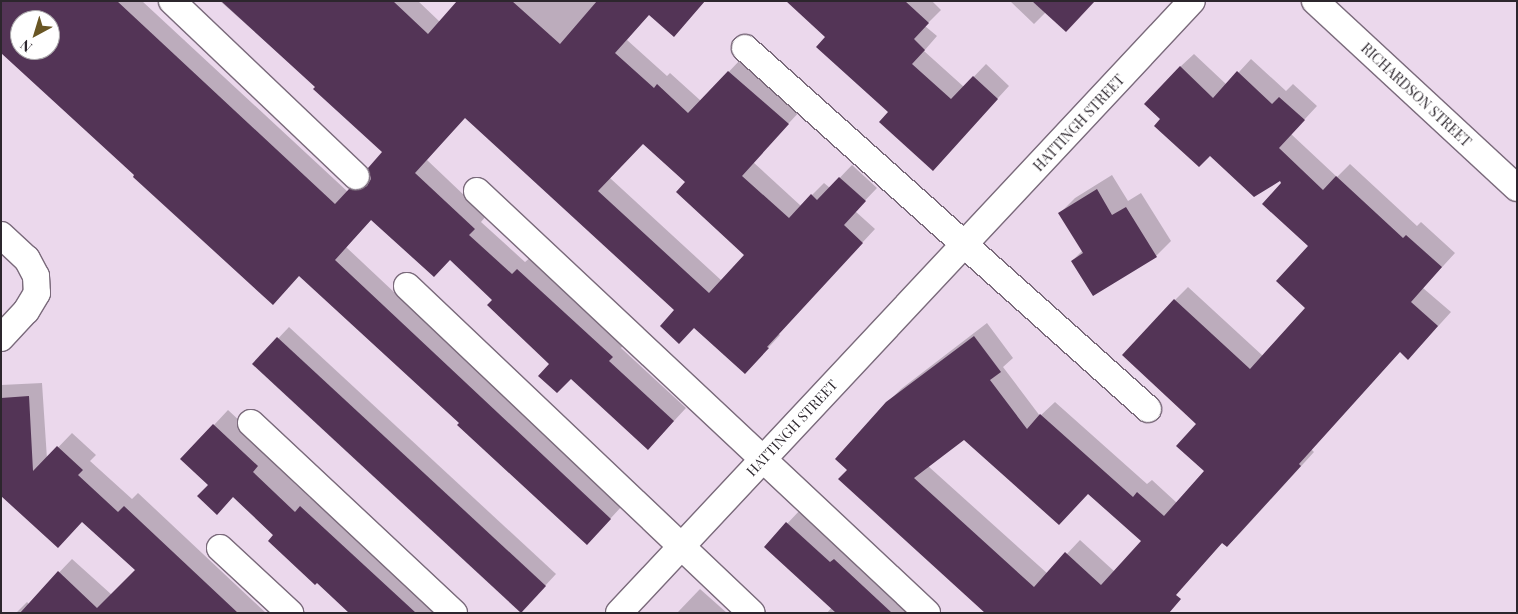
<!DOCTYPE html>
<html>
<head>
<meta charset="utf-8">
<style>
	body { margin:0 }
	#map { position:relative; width:1518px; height:614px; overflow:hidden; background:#ebd8ec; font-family:"Playfair Display",serif }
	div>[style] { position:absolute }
	.shadow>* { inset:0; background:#0003 }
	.building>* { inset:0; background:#533456 }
	.roads { filter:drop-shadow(1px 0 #7a6a7b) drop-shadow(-1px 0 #7a6a7b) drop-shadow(0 1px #7a6a7b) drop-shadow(0 -1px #7a6a7b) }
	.minor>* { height:26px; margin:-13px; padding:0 13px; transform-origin:13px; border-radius:13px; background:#fff }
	span { translate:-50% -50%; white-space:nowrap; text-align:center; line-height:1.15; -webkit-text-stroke:5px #fff; paint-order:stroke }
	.street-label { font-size:14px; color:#2c262d }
	.frame { position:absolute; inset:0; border:2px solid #2c262d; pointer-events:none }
	.north { position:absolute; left:10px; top:10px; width:50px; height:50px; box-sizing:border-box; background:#fff; border:1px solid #aba8ab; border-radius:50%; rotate:219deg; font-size:14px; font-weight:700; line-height:20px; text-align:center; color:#2c262d }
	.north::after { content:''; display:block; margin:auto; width:18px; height:22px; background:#695624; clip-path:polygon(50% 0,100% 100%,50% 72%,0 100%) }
</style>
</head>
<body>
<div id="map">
	<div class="shadow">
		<div style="clip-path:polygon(evenodd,8px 1px,142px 1px,348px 192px,362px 177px,372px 178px,383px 152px,317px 87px,220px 1px,418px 1px,440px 22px,459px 1px,705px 1px,674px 35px,649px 14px,627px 40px,667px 76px,670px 73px,701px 101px,741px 59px,801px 110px,753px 162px,801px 206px,824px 183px,830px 188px,852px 165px,877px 188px,855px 211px,875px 229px,778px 333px,780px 335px,757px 360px,676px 310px,465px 116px,427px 160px,486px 216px,481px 222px,525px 262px,531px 257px,624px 344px,621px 348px,686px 408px,660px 436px,551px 364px,494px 300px,451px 259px,372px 219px,346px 247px,622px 506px,599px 531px,461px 423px,300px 275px,1px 51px,8px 1px,20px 20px,50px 20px,50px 50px,20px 50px,20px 20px,8px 1px,643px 142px,686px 182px,746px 255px,722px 281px,610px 178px,643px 142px)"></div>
		<div style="clip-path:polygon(788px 1px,932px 1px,941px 10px,925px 26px,937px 36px,924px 51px,964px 87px,986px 64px,1009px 86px,945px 156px,890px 112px,827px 37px)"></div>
		<div style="clip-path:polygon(1010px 1px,1094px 1px,1046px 12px,1034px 24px)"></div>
		<div style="clip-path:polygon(evenodd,1194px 54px,1227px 85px,1251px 59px,1286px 91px,1293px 84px,1317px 106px,1291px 134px,1337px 177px,1350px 164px,1417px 226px,1421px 222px,1455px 253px,1423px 288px,1451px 312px,1421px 345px,1400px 351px,1311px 449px,1314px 452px,1241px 532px,1227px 546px,1223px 542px,1163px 608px,987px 613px,849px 470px,887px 403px,901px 389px,987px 323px,1013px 358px,1003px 367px,1040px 416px,1055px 402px,1147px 484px,1152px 480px,1177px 503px,1206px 471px,1175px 300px,1188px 287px,1263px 356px,1307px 308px,1309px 246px,1283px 183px,1280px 180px,1210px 154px,1162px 119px,1180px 67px,1194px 54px,964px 439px,1088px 492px,1143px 541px,1115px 572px,1080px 540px,1048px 574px,928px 466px,964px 439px)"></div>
		<div style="clip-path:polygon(1112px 175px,1128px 201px,1141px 193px,1171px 241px,1156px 256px,1093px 294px,1072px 261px,1083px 250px,1060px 213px,1075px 198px)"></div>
		<div style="clip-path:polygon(289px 327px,556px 574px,531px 601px,254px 364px)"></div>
		<div style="clip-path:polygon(42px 383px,47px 459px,72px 433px,96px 455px,90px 461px,132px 499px,138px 493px,266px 613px,16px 613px,27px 602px,29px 604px,72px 559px,112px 595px,137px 569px,83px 521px,1px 494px,1px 385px)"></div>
		<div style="clip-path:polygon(228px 410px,272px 451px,267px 457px,310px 498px,316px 492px,456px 613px,351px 613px,234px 496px,210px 485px,214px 425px)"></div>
		<div style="clip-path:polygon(802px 508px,928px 613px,827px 613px,832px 607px,765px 547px)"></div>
		<div style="clip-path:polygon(700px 589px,727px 613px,677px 613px)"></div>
	</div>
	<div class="building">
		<div style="clip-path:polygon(evenodd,1px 1px,117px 1px,335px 204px,349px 189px,360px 190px,367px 186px,371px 179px,368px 168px,382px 152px,313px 89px,315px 87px,221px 1px,393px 1px,428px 34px,457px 1px,512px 1px,560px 44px,597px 1px,705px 1px,674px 37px,649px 15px,615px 53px,654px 88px,657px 84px,688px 113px,728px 71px,789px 124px,742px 176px,789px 218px,811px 194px,817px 200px,839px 177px,866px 201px,844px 225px,863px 243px,767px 347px,769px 348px,745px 374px,694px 328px,679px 344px,660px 326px,674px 310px,465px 118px,415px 173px,475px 229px,469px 235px,512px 274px,517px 269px,613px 357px,609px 361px,674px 421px,648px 450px,571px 379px,557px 393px,538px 376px,549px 364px,487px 305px,492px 300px,450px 260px,434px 277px,371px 220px,335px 260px,611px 519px,587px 545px,457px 425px,459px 423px,299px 276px,273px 305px,133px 177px,134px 175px,1px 53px,1px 1px,20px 20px,50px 20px,50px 50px,20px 50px,20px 20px,1px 1px,643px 144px,685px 182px,676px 192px,744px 255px,709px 293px,598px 191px,643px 144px)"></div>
		<div style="clip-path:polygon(786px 1px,905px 1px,929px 23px,914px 39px,925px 50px,912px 64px,951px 99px,973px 76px,998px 99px,933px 171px,879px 122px,888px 112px,816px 47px,825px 37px)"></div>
		<div style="clip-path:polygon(1032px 1px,1095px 1px,1066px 32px)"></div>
		<div style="clip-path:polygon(evenodd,1180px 66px,1213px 98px,1237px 71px,1272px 104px,1279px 97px,1305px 120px,1279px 148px,1323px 190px,1336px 176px,1403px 238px,1406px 235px,1442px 267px,1411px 302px,1438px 326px,1408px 360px,1400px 352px,1299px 464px,1301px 466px,1227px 547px,1222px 543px,1176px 595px,1181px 599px,1169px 613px,985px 613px,838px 479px,847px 470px,835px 459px,886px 402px,974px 336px,1001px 372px,990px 380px,1027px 429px,1040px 414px,1133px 497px,1137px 492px,1164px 516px,1204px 471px,1176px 446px,1196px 424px,1122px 355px,1174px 299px,1250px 369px,1305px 308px,1276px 281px,1308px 246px,1262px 204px,1281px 183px,1280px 181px,1254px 197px,1210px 156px,1199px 167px,1154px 126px,1160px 119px,1144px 104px,1180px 66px,964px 440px,1059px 525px,1088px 494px,1141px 541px,1101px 585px,1065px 552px,1034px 587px,914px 478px,964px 440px)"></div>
		<div style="clip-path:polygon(1097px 189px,1112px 215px,1126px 207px,1157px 257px,1093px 296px,1071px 261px,1083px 253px,1058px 213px)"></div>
		<div style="clip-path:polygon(277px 337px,546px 586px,521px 613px,252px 364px)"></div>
		<div style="clip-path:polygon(29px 396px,33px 471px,57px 446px,83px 470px,78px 475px,118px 512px,124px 506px,238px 613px,20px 613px,58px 571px,97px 608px,135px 570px,82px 522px,58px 548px,1px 496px,1px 398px)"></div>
		<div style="clip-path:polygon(213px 424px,258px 466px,253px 472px,295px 512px,300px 506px,416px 613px,349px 613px,317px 583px,315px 585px,268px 541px,273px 535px,233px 497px,217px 515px,197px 496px,208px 485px,180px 459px)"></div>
		<div style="clip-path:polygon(786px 522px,830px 562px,834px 559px,892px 613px,836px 613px,764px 547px)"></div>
	</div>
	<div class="roads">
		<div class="minor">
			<div style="left:172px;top:1px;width:254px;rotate:43.6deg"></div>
			<div style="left:1315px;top:1px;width:275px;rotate:42.8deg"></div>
			<div style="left:745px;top:48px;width:541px;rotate:41.85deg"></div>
			<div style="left:477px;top:191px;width:617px;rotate:43.16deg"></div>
			<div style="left:1px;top:235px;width:35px;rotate:43deg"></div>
			<div style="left:27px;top:259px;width:19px;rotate:62deg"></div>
			<div style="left:36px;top:276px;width:17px;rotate:87deg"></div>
			<div style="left:37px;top:293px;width:21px;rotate:121deg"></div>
			<div style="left:26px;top:311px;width:37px;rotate:133deg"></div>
			<div style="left:407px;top:286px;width:475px;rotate:43.5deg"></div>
			<div style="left:251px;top:423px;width:278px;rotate:43.1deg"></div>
			<div style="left:220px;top:548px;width:96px;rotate:42.9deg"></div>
			<div style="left:619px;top:613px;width:838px;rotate:-46.89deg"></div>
		</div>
	</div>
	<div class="street-label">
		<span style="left:1416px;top:95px;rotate:43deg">RICHARDSON STREET</span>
		<span style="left:1079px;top:123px;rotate:-47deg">HATTINGH STREET</span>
		<span style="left:792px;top:428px;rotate:-47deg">HATTINGH STREET</span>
	</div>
	<div class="frame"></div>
	<div class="north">N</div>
</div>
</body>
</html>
